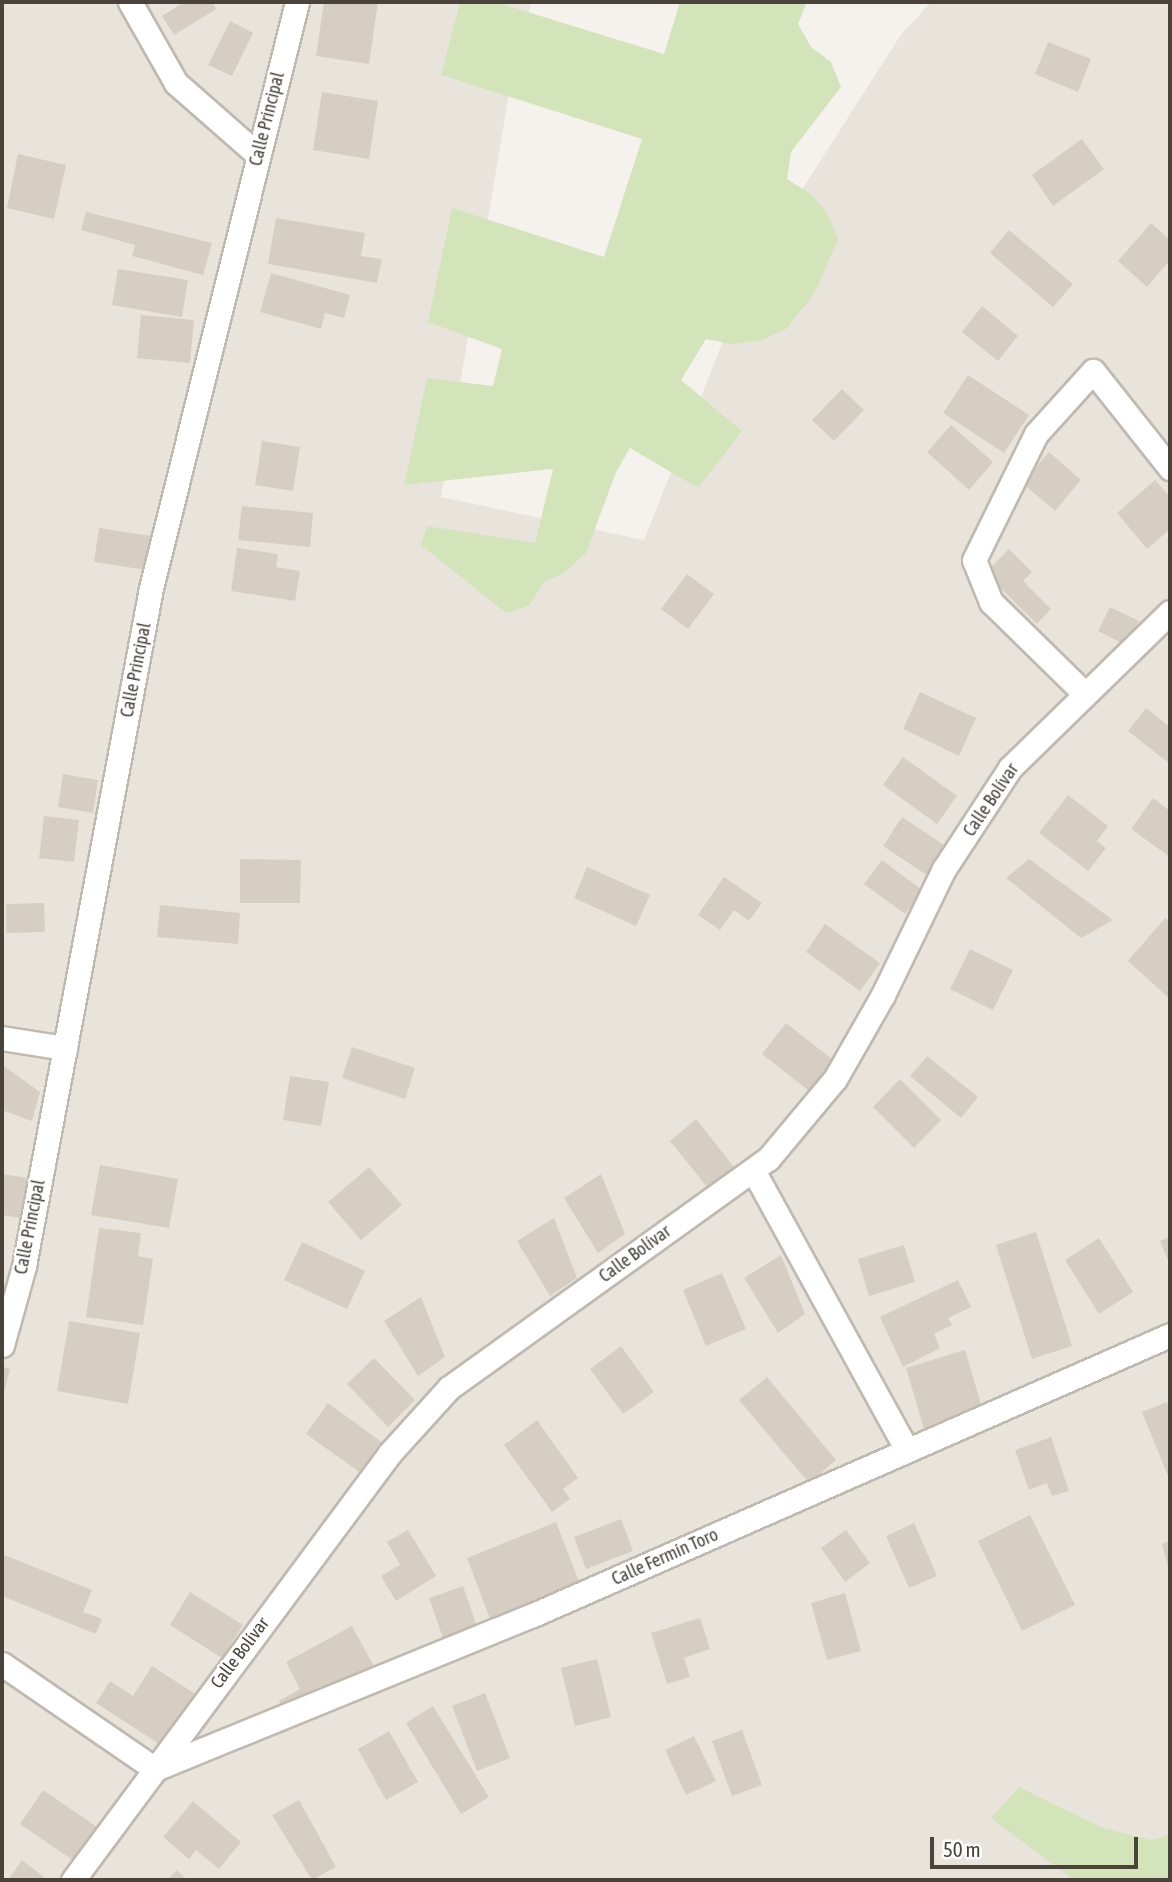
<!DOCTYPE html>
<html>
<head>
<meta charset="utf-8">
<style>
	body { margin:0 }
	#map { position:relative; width:1172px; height:1882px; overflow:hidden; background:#f5f2ed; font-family:"Asap Condensed",sans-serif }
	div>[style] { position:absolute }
	.residential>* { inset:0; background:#e8e4dc }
	.green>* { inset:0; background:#d3e4bb }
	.building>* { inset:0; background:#d6cec3 }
	.roads { filter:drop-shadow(2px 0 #c0b9b0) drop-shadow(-2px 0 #c0b9b0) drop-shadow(0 2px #c0b9b0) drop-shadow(0 -2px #c0b9b0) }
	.street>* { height:23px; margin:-11.5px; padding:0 11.5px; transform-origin:11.5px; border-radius:11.5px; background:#fff }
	span { translate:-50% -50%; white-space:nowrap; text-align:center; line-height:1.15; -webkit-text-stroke:5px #fff; paint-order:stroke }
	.street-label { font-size:18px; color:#49433b }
	.frame { position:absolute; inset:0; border:4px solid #49433b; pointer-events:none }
	.scale { position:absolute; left:930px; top:1837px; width:208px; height:32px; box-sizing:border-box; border:4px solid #49433b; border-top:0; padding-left:9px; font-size:21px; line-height:24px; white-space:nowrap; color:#49433b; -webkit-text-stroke:5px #fff; paint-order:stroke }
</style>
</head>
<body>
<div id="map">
	<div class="residential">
		<div style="clip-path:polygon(2px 2px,531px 2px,511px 82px,441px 497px,644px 540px,752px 268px,900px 36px,931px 2px,1170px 2px,1170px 1880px,2px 1880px)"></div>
	</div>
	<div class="green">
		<div style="clip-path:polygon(460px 2px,495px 2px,664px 54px,680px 2px,807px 2px,798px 24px,811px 47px,831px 62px,841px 87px,791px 152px,787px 179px,811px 194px,827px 213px,838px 239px,814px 294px,786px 329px,762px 340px,731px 344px,706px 339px,681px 380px,742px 431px,698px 488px,630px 448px,616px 472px,586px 553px,565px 572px,543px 583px,530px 605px,506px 613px,421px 545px,427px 526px,535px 543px,553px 469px,404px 485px,427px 378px,493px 386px,502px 349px,428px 322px,452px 208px,604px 257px,642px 139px,441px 75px)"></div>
		<div style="clip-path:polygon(1019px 1787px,1103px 1828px,1151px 1840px,1170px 1835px,1170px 1880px,1074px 1880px,991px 1818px)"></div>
	</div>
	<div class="building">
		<div style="clip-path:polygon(185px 2px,212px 2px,216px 9px,174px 35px,162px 16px)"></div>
		<div style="clip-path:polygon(324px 2px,378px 2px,369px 64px,316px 56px)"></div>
		<div style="clip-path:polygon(230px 21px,253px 33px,232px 76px,208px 65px)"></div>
		<div style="clip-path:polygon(1048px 42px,1091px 59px,1078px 92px,1035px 74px)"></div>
		<div style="clip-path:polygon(322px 92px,378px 101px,369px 159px,313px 150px)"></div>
		<div style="clip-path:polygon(1082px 139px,1104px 169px,1053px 206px,1032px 175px)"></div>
		<div style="clip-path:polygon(18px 154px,66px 165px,54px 219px,7px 208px)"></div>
		<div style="clip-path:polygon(86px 212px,212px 243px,203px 275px,132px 256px,135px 245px,81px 230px)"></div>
		<div style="clip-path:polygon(276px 218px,365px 233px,361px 256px,382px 259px,377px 283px,268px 264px)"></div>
		<div style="clip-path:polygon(1151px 223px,1170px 240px,1170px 260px,1147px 287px,1118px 261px)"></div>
		<div style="clip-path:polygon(1009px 230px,1073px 284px,1053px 307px,990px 253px)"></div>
		<div style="clip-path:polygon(118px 269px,188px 280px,182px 317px,112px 305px)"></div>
		<div style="clip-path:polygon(271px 273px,350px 295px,344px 318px,325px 313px,321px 329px,260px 312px)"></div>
		<div style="clip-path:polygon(982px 306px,1018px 336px,998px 361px,962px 332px)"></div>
		<div style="clip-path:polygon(141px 315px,194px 320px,190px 363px,137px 358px)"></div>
		<div style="clip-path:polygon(968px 375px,1029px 415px,1004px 453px,943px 413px)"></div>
		<div style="clip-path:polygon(842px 389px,864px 410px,834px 441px,812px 420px)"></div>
		<div style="clip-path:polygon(951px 425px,993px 462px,969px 490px,927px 452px)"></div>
		<div style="clip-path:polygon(262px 441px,300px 447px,293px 491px,255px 485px)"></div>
		<div style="clip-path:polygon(1049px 452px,1081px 480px,1055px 511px,1022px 483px)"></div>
		<div style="clip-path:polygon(1155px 480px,1170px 497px,1170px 529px,1147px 549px,1117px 513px)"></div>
		<div style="clip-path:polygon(242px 506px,313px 513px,310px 547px,238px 540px)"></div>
		<div style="clip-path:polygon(99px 528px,158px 537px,153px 571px,94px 562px)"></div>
		<div style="clip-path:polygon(237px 548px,278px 554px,276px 567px,300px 571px,295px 601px,231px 591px)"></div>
		<div style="clip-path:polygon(1009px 549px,1032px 572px,1023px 581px,1051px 609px,1037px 624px,985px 573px)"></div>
		<div style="clip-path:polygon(687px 574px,714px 594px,688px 629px,661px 609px)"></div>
		<div style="clip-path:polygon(1110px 607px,1139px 621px,1126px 645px,1098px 631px)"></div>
		<div style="clip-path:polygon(920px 692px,976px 718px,959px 756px,903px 729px)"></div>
		<div style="clip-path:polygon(1146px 708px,1170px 727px,1170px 764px,1128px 731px)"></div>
		<div style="clip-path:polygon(903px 757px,957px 796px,937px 824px,883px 785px)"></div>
		<div style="clip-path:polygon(63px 774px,98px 780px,93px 813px,58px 807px)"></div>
		<div style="clip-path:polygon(1068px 795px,1108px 826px,1097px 841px,1106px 848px,1088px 871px,1039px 833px)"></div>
		<div style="clip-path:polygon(1153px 798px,1170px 811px,1170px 857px,1131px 829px)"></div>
		<div style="clip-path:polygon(44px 816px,79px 820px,74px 862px,39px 858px)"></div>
		<div style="clip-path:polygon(902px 817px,947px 847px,928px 876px,883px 846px)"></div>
		<div style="clip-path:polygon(240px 859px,301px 860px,300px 903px,240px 903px)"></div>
		<div style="clip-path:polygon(1029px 859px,1113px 920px,1081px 938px,1006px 878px)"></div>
		<div style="clip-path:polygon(882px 860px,922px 890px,905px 914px,864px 884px)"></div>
		<div style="clip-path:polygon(587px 867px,650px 895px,636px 926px,574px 898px)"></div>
		<div style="clip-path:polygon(724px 877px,762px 903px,749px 921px,734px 910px,720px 930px,698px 915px)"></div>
		<div style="clip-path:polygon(44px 903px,45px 932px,6px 933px,6px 904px)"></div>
		<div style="clip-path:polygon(160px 905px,240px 913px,238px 944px,157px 937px)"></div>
		<div style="clip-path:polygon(1165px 918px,1170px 922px,1170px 999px,1128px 961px)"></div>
		<div style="clip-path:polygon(825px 924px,880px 963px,860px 991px,806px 952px)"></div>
		<div style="clip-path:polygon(970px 949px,1013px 970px,993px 1010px,950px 989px)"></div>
		<div style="clip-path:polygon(786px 1023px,842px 1067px,818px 1098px,762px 1054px)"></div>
		<div style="clip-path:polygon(352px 1047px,415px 1068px,405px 1099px,342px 1078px)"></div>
		<div style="clip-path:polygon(927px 1056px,978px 1097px,961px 1118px,910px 1076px)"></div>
		<div style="clip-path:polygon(4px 1066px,40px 1092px,32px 1121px,2px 1110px)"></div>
		<div style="clip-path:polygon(290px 1076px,329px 1082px,321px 1126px,283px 1120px)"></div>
		<div style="clip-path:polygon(900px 1079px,941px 1120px,914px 1148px,873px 1107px)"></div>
		<div style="clip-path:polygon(696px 1119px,734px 1167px,708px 1188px,670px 1141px)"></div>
		<div style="clip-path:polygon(100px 1165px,178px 1179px,169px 1228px,91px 1215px)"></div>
		<div style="clip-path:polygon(369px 1167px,402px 1205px,361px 1240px,328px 1202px)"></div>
		<div style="clip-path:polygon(2px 1174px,49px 1181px,43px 1222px,2px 1215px)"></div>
		<div style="clip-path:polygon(601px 1174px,625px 1234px,598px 1253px,564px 1198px)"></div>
		<div style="clip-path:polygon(554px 1218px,577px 1278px,550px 1296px,517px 1241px)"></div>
		<div style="clip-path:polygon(99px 1228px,141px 1233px,138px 1256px,153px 1259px,143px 1325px,86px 1317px)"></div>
		<div style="clip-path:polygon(1036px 1232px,1072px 1346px,1032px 1359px,996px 1245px)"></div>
		<div style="clip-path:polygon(1170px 1237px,1170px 1265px,1160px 1241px)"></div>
		<div style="clip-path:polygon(1099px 1238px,1133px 1292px,1099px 1314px,1065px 1260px)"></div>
		<div style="clip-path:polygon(302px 1242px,365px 1271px,347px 1309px,284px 1280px)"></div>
		<div style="clip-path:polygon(904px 1245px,915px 1282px,869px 1296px,858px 1259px)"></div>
		<div style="clip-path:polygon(781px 1255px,805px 1314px,778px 1333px,744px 1278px)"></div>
		<div style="clip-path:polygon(722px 1273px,746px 1329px,706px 1346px,683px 1290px)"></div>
		<div style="clip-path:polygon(958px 1280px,971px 1307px,948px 1318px,952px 1325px,934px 1334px,940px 1348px,903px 1367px,880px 1317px)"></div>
		<div style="clip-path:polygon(421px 1297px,445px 1357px,418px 1376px,384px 1321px)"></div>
		<div style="clip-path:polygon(69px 1321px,140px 1333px,128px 1404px,57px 1391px)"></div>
		<div style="clip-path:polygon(621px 1346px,654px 1392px,623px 1414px,590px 1369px)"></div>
		<div style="clip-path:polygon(965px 1350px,983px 1411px,924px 1429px,906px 1368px)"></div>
		<div style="clip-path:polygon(374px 1358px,415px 1400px,388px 1427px,347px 1384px)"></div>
		<div style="clip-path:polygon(2px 1366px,10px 1369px,3px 1396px,2px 1396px)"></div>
		<div style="clip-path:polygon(767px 1377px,836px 1460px,809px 1483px,739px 1400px)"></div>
		<div style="clip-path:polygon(1167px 1402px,1170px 1410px,1170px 1481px,1142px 1412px)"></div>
		<div style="clip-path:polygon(328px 1403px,394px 1451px,372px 1481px,306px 1434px)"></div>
		<div style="clip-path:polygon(537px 1420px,578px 1478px,563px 1489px,570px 1499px,552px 1512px,504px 1445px)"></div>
		<div style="clip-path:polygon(1051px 1437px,1069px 1491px,1052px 1496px,1047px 1483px,1029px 1490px,1015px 1450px)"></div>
		<div style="clip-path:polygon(1030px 1515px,1075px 1605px,1022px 1631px,978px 1541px)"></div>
		<div style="clip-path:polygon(621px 1519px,633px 1551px,586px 1569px,574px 1537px)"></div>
		<div style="clip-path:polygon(556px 1522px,585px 1597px,495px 1632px,467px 1558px)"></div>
		<div style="clip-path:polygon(914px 1523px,937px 1576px,909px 1588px,886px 1536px)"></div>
		<div style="clip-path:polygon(408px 1530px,436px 1576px,396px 1601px,381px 1576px,400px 1565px,387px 1542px)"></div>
		<div style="clip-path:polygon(846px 1530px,870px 1563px,845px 1582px,821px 1548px)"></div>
		<div style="clip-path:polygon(1170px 1541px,1170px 1571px,1169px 1571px,1162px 1544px)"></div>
		<div style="clip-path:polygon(4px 1555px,92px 1590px,83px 1612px,102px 1619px,96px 1634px,2px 1596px)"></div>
		<div style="clip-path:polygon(463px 1586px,482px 1641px,448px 1652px,429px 1598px)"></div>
		<div style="clip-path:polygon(190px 1592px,243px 1625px,222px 1658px,170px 1625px)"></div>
		<div style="clip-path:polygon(845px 1593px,861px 1651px,827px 1660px,811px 1603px)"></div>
		<div style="clip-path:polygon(700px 1618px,710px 1649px,684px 1658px,690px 1677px,667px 1684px,651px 1633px)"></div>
		<div style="clip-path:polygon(352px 1626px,377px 1672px,290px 1720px,279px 1701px,300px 1689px,286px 1662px)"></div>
		<div style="clip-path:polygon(597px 1659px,611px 1717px,575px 1726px,561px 1668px)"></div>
		<div style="clip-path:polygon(152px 1666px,200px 1697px,167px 1749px,96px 1703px,110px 1681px,133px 1696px)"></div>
		<div style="clip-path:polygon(485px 1693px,510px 1758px,477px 1771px,452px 1706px)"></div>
		<div style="clip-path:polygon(433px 1706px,489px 1797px,461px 1814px,406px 1723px)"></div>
		<div style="clip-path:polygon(742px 1730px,762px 1785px,732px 1796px,712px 1741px)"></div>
		<div style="clip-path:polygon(389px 1731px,418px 1782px,386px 1800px,358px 1749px)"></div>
		<div style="clip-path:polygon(694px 1736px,716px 1781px,686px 1795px,665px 1750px)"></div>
		<div style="clip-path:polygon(43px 1790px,97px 1827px,74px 1861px,20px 1824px)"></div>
		<div style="clip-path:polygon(299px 1800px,336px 1867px,312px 1880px,272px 1815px)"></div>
		<div style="clip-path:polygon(193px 1801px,241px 1842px,219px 1869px,196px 1850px,189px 1859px,163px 1837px)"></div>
		<div style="clip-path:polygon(22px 1860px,48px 1880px,8px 1880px)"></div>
		<div style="clip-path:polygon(177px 1870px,187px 1880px,167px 1880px)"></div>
	</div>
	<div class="roads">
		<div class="street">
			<div style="left:130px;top:2px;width:93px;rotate:60.4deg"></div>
			<div style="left:176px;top:83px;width:109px;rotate:41.3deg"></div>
			<div style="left:1083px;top:692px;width:129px;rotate:-135.6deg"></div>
			<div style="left:991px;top:602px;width:45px;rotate:-112deg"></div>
			<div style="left:974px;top:560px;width:140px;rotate:-63.8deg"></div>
			<div style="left:1036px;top:434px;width:85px;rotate:-47.9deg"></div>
			<div style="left:1093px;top:371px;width:124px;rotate:51.6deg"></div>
			<div style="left:2px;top:1038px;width:64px;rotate:9deg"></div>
			<div style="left:753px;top:1170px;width:320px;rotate:61.2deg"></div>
			<div style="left:2px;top:1345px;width:82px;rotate:-74.4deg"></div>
			<div style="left:24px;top:1266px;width:690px;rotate:-79.39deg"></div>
			<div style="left:151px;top:588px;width:604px;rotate:-76.01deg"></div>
			<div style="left:2px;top:1664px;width:186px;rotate:34.5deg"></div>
			<div style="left:155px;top:1769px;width:408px;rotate:-22.2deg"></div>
			<div style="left:533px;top:1615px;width:696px;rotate:-23.73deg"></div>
			<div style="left:73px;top:1880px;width:532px;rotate:-53.41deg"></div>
			<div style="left:390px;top:1453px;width:88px;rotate:-47.8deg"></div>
			<div style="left:449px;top:1388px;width:393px;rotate:-35.7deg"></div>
			<div style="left:768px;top:1159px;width:104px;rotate:-50.1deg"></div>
			<div style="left:835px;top:1079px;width:97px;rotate:-60.3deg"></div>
			<div style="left:883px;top:995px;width:140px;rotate:-64.2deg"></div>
			<div style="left:944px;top:869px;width:121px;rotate:-56.8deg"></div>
			<div style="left:1010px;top:768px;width:223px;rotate:-44.3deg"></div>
		</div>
	</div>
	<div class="street-label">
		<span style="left:267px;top:119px;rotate:-76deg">Calle Principal</span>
		<span style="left:136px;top:670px;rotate:-79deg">Calle Principal</span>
		<span style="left:991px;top:800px;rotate:-56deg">Calle Bolívar</span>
		<span style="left:30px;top:1227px;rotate:-79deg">Calle Principal</span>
		<span style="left:635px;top:1254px;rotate:-36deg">Calle Bolívar</span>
		<span style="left:665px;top:1557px;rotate:-24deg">Calle Fermín Toro</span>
		<span style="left:240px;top:1653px;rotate:-53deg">Calle Bolívar</span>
	</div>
	<div class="frame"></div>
	<div class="scale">50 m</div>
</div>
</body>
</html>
